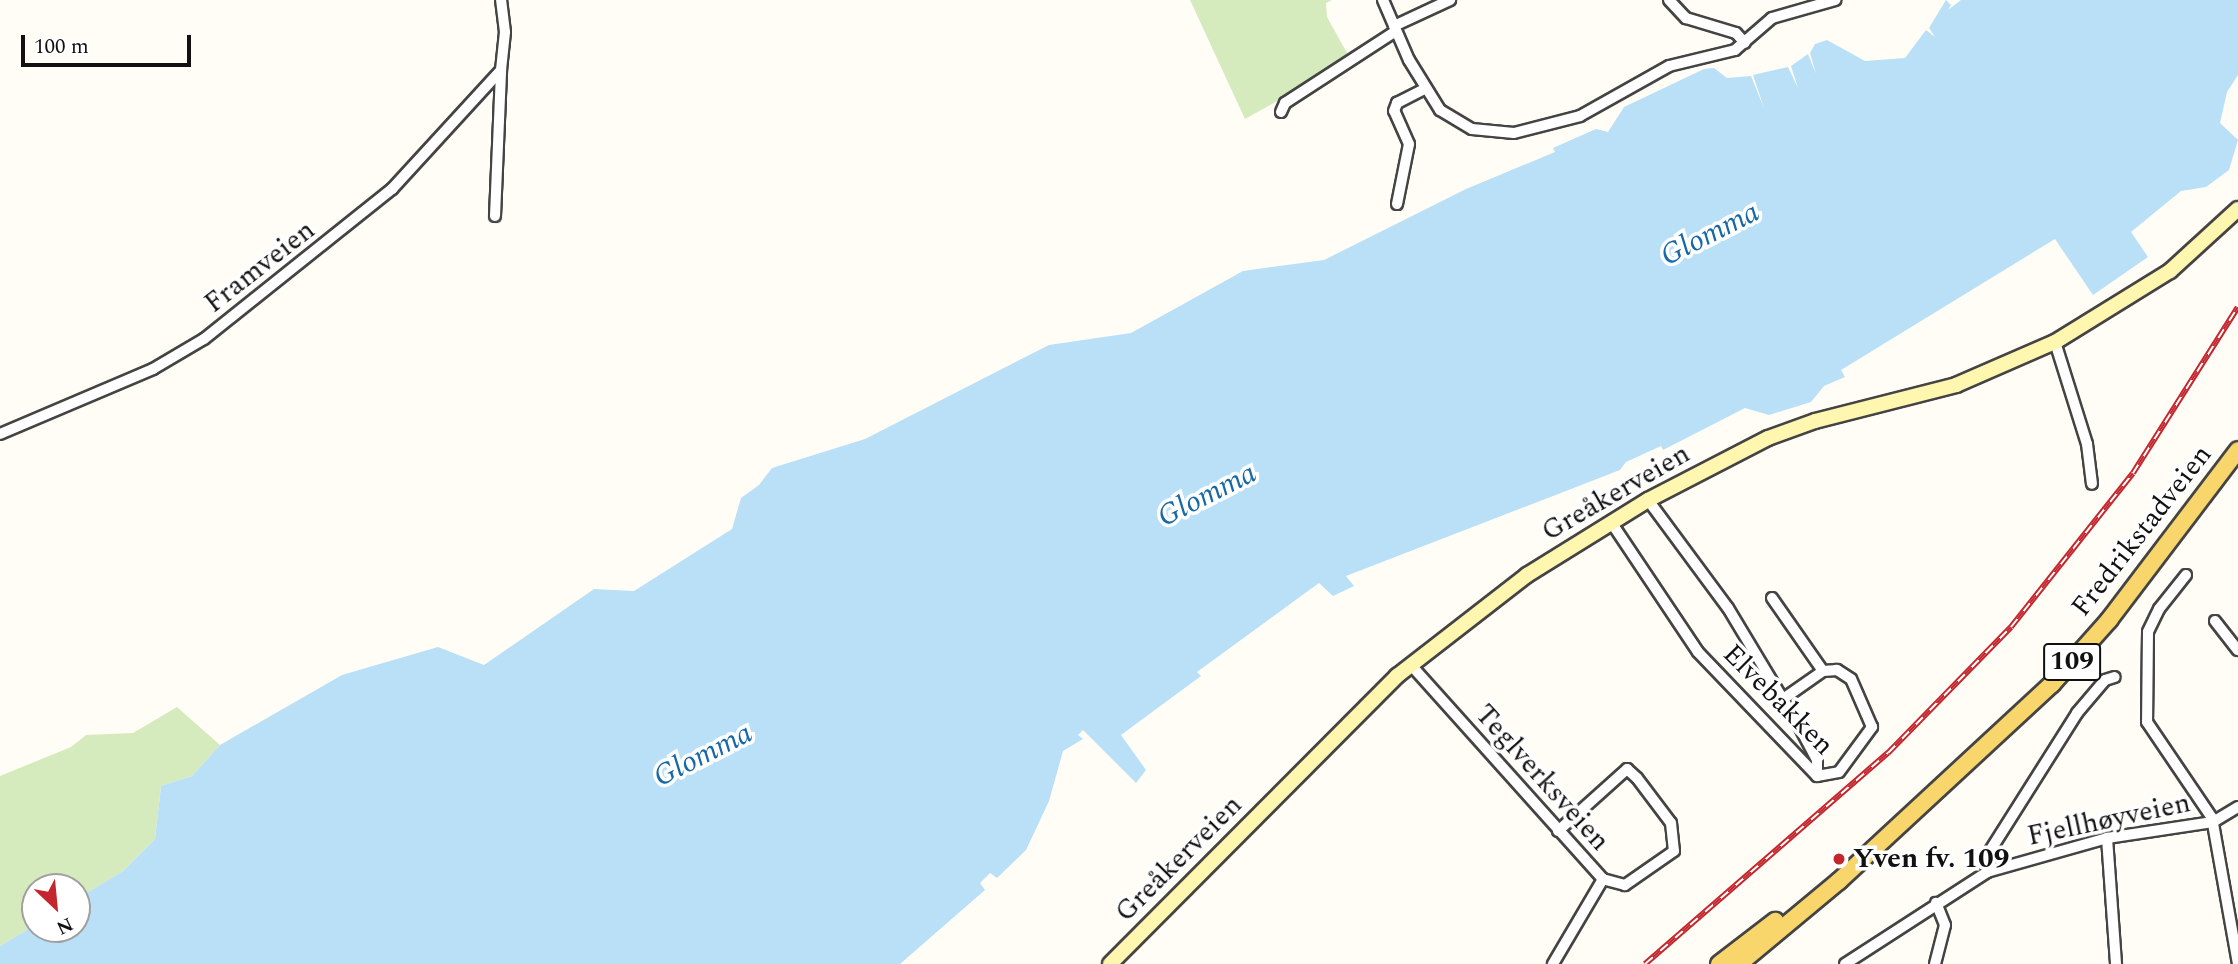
<!DOCTYPE html>
<html>
<head>
<meta charset="utf-8">
<style>
	body { margin:0 }
	#map { position:relative; width:2238px; height:964px; overflow:hidden; background:#fffdf5; font-family:Spectral,serif }
	div>[style] { position:absolute }
	.green>* { inset:0; background:#d5ebbd }
	.water>* { inset:0; background:#b9e0f7 }
	.roads { filter:drop-shadow(2px 0 #444) drop-shadow(-2px 0 #444) drop-shadow(0 2px #444) drop-shadow(0 -2px #444) }
	.street>* { height:10px; margin:-5px; padding:0 5px; transform-origin:5px; border-radius:5px; background:#fff }
	.secondary>* { height:14px; margin:-7px; padding:0 7px; transform-origin:7px; border-radius:7px; background:#fff6b0 }
	.primary>* { height:16px; margin:-8px; padding:0 8px; transform-origin:8px; border-radius:8px; background:#f9d66b }
	.rail>* { height:6px; margin-top:-3px; transform-origin:0; background:repeating-linear-gradient(90deg,#fff 0 10px,#c4262e 0 20px); box-sizing:border-box; border-block:2px solid #c4262e }
	.dots>* { width:19px; height:19px; translate:-50% -50%; box-sizing:border-box; border:4px solid #fff; border-radius:50% }
	span { translate:-50% -50%; white-space:nowrap; text-align:center; line-height:1.15; -webkit-text-stroke:7px #fff; paint-order:stroke }
	.shield-label span { padding:2px 5px; background:#fff; border:2px solid; border-radius:5px; -webkit-text-stroke-width:0 }
	.shield-label { font-size:26px; color:#111; font-weight:700 }
	.street-label { font-size:28px; color:#111 }
	.poi-label { font-size:28px; color:#111; font-weight:700 }
	.left { translate:0 -50%; text-align:left }
	.water-label { font-size:30px; color:#1768a6; font-style:italic }
	.north { position:absolute; left:21px; top:873px; width:70px; height:70px; box-sizing:border-box; background:#fff; border:2px solid #a0a0a0; border-radius:50%; rotate:154deg; font-size:19px; font-weight:700; line-height:28px; text-align:center; color:#111 }
	.north::after { content:''; display:block; margin:auto; width:24px; height:32px; background:#c4262e; clip-path:polygon(50% 0,100% 100%,50% 72%,0 100%) }
	.scale { position:absolute; left:21px; top:35px; width:170px; height:32px; box-sizing:border-box; border:4px solid #111; border-top:0; padding-left:9px; font-size:21px; line-height:24px; white-space:nowrap; color:#111; -webkit-text-stroke:5px #fff; paint-order:stroke }
</style>
</head>
<body>
<div id="map">
	<div class="green">
		<div style="clip-path:polygon(1190px 0,1332px 0,1326px 3px,1327px 17px,1351px 60px,1245px 119px)"></div>
		<div style="clip-path:polygon(177px 707px,220px 745px,192px 776px,161px 786px,155px 839px,123px 871px,77px 899px,77px 887px,35px 887px,35px 925px,0 946px,0 776px,71px 747px,86px 735px,133px 733px)"></div>
	</div>
	<div class="water">
		<div style="clip-path:polygon(1946px 0,1951px 5px,1948px 10px,1961px 0,2238px 0,2238px 75px,2227px 92px,2220px 123px,2238px 140px,2229px 170px,2206px 187px,2181px 191px,2131px 232px,2148px 257px,2093px 295px,2055px 239px,1841px 370px,1845px 377px,1824px 386px,1811px 402px,1769px 415px,1745px 408px,1663px 450px,1661px 446px,1626px 462px,1620px 470px,1346px 576px,1354px 586px,1333px 596px,1319px 583px,1197px 672px,1201px 676px,1121px 735px,1146px 770px,1136px 783px,1083px 730px,1078px 735px,1083px 739px,1063px 751px,1049px 801px,1026px 850px,997px 878px,990px 873px,980px 883px,985px 890px,900px 964px,0 964px,0 946px,35px 925px,35px 929px,77px 929px,77px 899px,123px 871px,155px 839px,161px 786px,192px 776px,220px 745px,342px 675px,438px 647px,484px 665px,594px 589px,634px 591px,732px 529px,741px 498px,759px 485px,772px 468px,865px 439px,1049px 345px,1131px 333px,1243px 271px,1324px 260px,1466px 189px,1555px 152px,1553px 148px,1596px 129px,1608px 132px,1624px 107px,1704px 69px,1714px 68px,1727px 78px,1751px 76px,1764px 108px,1753px 75px,1788px 67px,1798px 88px,1791px 66px,1808px 54px,1816px 74px,1810px 53px,1815px 44px,1827px 40px,1865px 61px,1905px 58px,1926px 30px,1935px 37px,1929px 28px)"></div>
	</div>
	<div class="roads">
		<div class="street">
			<div style="left:1383px;top:0;width:65px;rotate:66.6deg"></div>
			<div style="left:1409px;top:60px;width:59px;rotate:58.2deg"></div>
			<div style="left:1440px;top:110px;width:37px;rotate:31deg"></div>
			<div style="left:1472px;top:129px;width:42px;rotate:5.4deg"></div>
			<div style="left:1514px;top:133px;width:68px;rotate:-14.4deg"></div>
			<div style="left:1580px;top:116px;width:102px;rotate:-29.3deg"></div>
			<div style="left:1669px;top:66px;width:68px;rotate:-13.6deg"></div>
			<div style="left:1735px;top:50px;width:49px;rotate:-40.9deg"></div>
			<div style="left:1772px;top:18px;width:66px;rotate:-15.9deg"></div>
			<div style="left:1669px;top:0;width:25px;rotate:47deg"></div>
			<div style="left:1686px;top:18px;width:52px;rotate:16.7deg"></div>
			<div style="left:1736px;top:33px;width:13px;rotate:48deg"></div>
			<div style="left:1394px;top:26px;width:62px;rotate:-24.9deg"></div>
			<div style="left:1281px;top:112px;width:10px;rotate:-66deg"></div>
			<div style="left:1285px;top:103px;width:132px;rotate:-33deg"></div>
			<div style="left:1397px;top:204px;width:61px;rotate:-78.7deg"></div>
			<div style="left:1409px;top:144px;width:36px;rotate:-114deg"></div>
			<div style="left:1394px;top:111px;width:9px;rotate:-69deg"></div>
			<div style="left:1397px;top:103px;width:30px;rotate:-27deg"></div>
			<div style="left:495px;top:216px;width:146px;rotate:-87.6deg"></div>
			<div style="left:2055px;top:342px;width:107px;rotate:72.6deg"></div>
			<div style="left:2087px;top:444px;width:40px;rotate:82.9deg"></div>
			<div style="left:0;top:434px;width:166px;rotate:-23deg"></div>
			<div style="left:153px;top:369px;width:59px;rotate:-30.5deg"></div>
			<div style="left:204px;top:339px;width:241px;rotate:-38.6deg"></div>
			<div style="left:392px;top:189px;width:161px;rotate:-47.5deg"></div>
			<div style="left:501px;top:70px;width:38px;rotate:-84deg"></div>
			<div style="left:505px;top:32px;width:32px;rotate:-97deg"></div>
			<div style="left:1648px;top:500px;width:134px;rotate:53.5deg"></div>
			<div style="left:1728px;top:608px;width:138px;rotate:59deg"></div>
			<div style="left:1799px;top:726px;width:38px;rotate:62deg"></div>
			<div style="left:1817px;top:760px;width:16px;rotate:90deg"></div>
			<div style="left:1611px;top:522px;width:156px;rotate:56.2deg"></div>
			<div style="left:1698px;top:652px;width:172px;rotate:46.2deg"></div>
			<div style="left:1817px;top:776px;width:22px;rotate:-10deg"></div>
			<div style="left:1839px;top:772px;width:56px;rotate:-53.7deg"></div>
			<div style="left:1872px;top:727px;width:52px;rotate:-113.6deg"></div>
			<div style="left:1851px;top:679px;width:17px;rotate:-147deg"></div>
			<div style="left:1837px;top:670px;width:14px;rotate:176deg"></div>
			<div style="left:1823px;top:671px;width:49px;rotate:145deg"></div>
			<div style="left:2186px;top:575px;width:43px;rotate:128.5deg"></div>
			<div style="left:2159px;top:609px;width:25px;rotate:116deg"></div>
			<div style="left:2148px;top:632px;width:90px;rotate:90.6deg"></div>
			<div style="left:2147px;top:722px;width:116px;rotate:55.9deg"></div>
			<div style="left:2212px;top:818px;width:148px;rotate:79.9deg"></div>
			<div style="left:1772px;top:598px;width:89px;rotate:55.1deg"></div>
			<div style="left:2215px;top:621px;width:37px;rotate:52deg"></div>
			<div style="left:1410px;top:664px;width:289px;rotate:48.1deg"></div>
			<div style="left:1603px;top:879px;width:99px;rotate:120.5deg"></div>
			<div style="left:1558px;top:831px;width:93px;rotate:-41.9deg"></div>
			<div style="left:1627px;top:769px;width:13px;rotate:42deg"></div>
			<div style="left:1637px;top:778px;width:56px;rotate:52.9deg"></div>
			<div style="left:1671px;top:823px;width:28px;rotate:84deg"></div>
			<div style="left:1674px;top:851px;width:60px;rotate:145.2deg"></div>
			<div style="left:1625px;top:885px;width:23px;rotate:-165deg"></div>
			<div style="left:2107px;top:838px;width:126px;rotate:85.9deg"></div>
			<div style="left:1987px;top:872px;width:18px;rotate:-87deg"></div>
			<div style="left:1988px;top:854px;width:167px;rotate:-57.7deg"></div>
			<div style="left:2077px;top:713px;width:43px;rotate:-49.7deg"></div>
			<div style="left:2105px;top:680px;width:10px;rotate:-17deg"></div>
			<div style="left:1845px;top:964px;width:169px;rotate:-32.9deg"></div>
			<div style="left:1987px;top:872px;width:125px;rotate:-15.8deg"></div>
			<div style="left:2107px;top:838px;width:107px;rotate:-8.6deg"></div>
			<div style="left:2213px;top:822px;width:29px;rotate:-31deg"></div>
			<div style="left:1935px;top:964px;width:40px;rotate:-75.6deg"></div>
			<div style="left:1945px;top:925px;width:24px;rotate:-112deg"></div>
		</div>
		<div class="secondary">
			<div style="left:1110px;top:964px;width:407px;rotate:-45.1deg"></div>
			<div style="left:1397px;top:676px;width:165px;rotate:-37.8deg"></div>
			<div style="left:1527px;top:575px;width:142px;rotate:-31.8deg"></div>
			<div style="left:1648px;top:500px;width:135px;rotate:-27.3deg"></div>
			<div style="left:1768px;top:438px;width:50px;rotate:-19.9deg"></div>
			<div style="left:1815px;top:421px;width:146px;rotate:-14.3deg"></div>
			<div style="left:1956px;top:385px;width:108px;rotate:-23.5deg"></div>
			<div style="left:2055px;top:342px;width:135px;rotate:-31.7deg"></div>
			<div style="left:2170px;top:271px;width:92px;rotate:-42.4deg"></div>
		</div>
		<div class="primary">
			<div style="left:1719px;top:964px;width:71px;rotate:-37.5deg"></div>
			<div style="left:1739px;top:964px;width:130px;rotate:-39.7deg"></div>
			<div style="left:1839px;top:881px;width:290px;rotate:-42.8deg"></div>
			<div style="left:2052px;top:684px;width:86px;rotate:-48.3deg"></div>
			<div style="left:2109px;top:620px;width:213px;rotate:-52.8deg"></div>
		</div>
	</div>
	<div class="rail">
		<div style="left:1645px;top:964px;width:322px;rotate:-41deg"></div>
		<div style="left:1888px;top:753px;width:176px;rotate:-45.7deg"></div>
		<div style="left:2011px;top:627px;width:196px;rotate:-51.6deg"></div>
		<div style="left:2133px;top:473px;width:196px;rotate:-57.7deg"></div>
	</div>
	<div class="dots">
		<div style="left:1839px;top:859px;background:#c4262e"></div>
	</div>
	<div class="shield-label">
		<span style="left:2072px;top:662px">109</span>
	</div>
	<div class="street-label">
		<span style="left:260px;top:267px;rotate:-38deg">Framveien</span>
		<span style="left:1616px;top:493px;rotate:-30deg">Greåkerveien</span>
		<span style="left:2142px;top:531px;rotate:-52deg">Fredrikstadveien</span>
		<span style="left:1778px;top:700px;rotate:45deg">Elvebakken</span>
		<span style="left:1542px;top:778px;rotate:48deg">Teglverksveien</span>
		<span style="left:2109px;top:820px;rotate:-12deg">Fjellhøyveien</span>
		<span style="left:1179px;top:859px;rotate:-45deg">Greåkerveien</span>
	</div>
	<div class="poi-label">
		<span class="left" style="left:1853px;top:859px">Yven fv. 109</span>
	</div>
	<div class="water-label">
		<span style="left:1710px;top:234px;rotate:-27deg">Glomma</span>
		<span style="left:1207px;top:495px;rotate:-27deg">Glomma</span>
		<span style="left:703px;top:755px;rotate:-27deg">Glomma</span>
	</div>
	<div class="north">N</div>
	<div class="scale">100 m</div>
</div>
</body>
</html>
